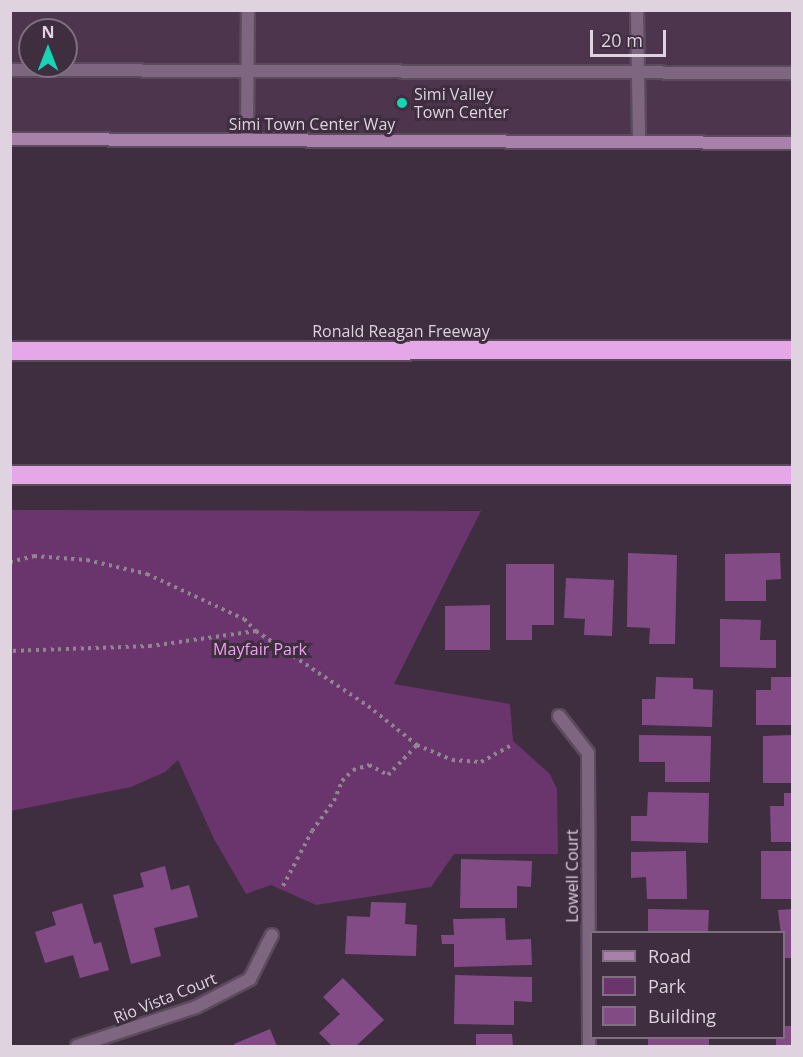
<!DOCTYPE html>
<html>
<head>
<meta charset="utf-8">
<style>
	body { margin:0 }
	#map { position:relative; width:803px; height:1057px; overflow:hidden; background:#3f2d40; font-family:"Open Sans",sans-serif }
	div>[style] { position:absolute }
	.built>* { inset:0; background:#4c354d }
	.green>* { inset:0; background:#69356c }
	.building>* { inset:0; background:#834b86 }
	.path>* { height:4px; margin-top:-2px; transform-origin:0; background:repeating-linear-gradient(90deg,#938493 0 3px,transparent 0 7.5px) }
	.roads { filter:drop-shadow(2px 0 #5c4b5d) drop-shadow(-2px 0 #5c4b5d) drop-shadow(0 2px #5c4b5d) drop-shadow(0 -2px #5c4b5d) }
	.lane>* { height:12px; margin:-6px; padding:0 6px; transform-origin:6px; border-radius:6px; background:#7f6680 }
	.street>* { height:12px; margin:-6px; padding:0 6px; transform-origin:6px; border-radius:6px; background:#7f6680 }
	.secondary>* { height:12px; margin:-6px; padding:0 6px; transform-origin:6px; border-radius:6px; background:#a881aa }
	.highway>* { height:18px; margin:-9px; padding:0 9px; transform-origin:9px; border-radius:9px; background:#e5a7e7 }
	.dots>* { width:16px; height:16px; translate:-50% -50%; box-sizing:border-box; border:3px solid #3f2d40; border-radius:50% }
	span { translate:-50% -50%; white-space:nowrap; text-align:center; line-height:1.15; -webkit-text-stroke:6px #3f2d40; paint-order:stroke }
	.poi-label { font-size:16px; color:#dfd3df }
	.left { translate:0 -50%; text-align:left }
	.street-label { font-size:16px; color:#dfd3df }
	.park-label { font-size:16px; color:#f0a1f3 }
	.frame { position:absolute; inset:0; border:12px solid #dfd3df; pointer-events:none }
	.legend { position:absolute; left:590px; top:931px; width:195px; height:108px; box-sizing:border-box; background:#3f2d40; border:2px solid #7f6f80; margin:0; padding:8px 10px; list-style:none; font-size:18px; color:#dfd3df }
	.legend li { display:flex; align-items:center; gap:12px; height:30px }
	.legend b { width:30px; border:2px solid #7f6f80 }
	.north { position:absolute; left:18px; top:18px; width:60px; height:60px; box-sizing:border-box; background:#3f2d40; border:2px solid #7f6f80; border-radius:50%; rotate:0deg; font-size:16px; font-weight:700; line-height:24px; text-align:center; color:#dfd3df }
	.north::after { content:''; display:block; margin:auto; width:21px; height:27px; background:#16d5b3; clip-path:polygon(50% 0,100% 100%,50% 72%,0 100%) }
	.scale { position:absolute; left:590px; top:30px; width:76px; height:27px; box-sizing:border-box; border:3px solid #dfd3df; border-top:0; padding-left:8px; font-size:18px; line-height:21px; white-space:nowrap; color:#dfd3df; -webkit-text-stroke:4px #3f2d40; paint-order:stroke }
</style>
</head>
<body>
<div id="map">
	<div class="built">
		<div style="clip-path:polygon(evenodd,11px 11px,792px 11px,792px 140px,11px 140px,11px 11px,30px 30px,66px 30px,66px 66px,30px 66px,30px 30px)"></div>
	</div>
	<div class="green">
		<div style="clip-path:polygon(11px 510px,481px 511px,394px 684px,510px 704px,513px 741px,550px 774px,557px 789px,558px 854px,454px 854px,431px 887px,316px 905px,271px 885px,246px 894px,214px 839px,178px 760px,165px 772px,131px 787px,11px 811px)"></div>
	</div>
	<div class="building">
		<div style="clip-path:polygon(628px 553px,677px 555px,675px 644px,649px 644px,650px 628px,627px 627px)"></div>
		<div style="clip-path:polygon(780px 553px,781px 579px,766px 580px,766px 601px,725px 601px,725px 554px)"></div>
		<div style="clip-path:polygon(506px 564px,554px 564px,554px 625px,532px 625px,532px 640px,506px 640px)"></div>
		<div style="clip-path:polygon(566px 578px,614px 580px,612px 636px,584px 635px,585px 619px,564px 618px)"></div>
		<div style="clip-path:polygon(490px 605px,490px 650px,445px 650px,445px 606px)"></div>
		<div style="clip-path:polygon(720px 619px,761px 620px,760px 640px,776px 640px,776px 668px,720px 667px)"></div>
		<div style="clip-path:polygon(656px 677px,693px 678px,693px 689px,713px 690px,712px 727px,642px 725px,642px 699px,655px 699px)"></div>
		<div style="clip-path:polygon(771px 677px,792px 677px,792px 725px,756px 725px,756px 690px,771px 690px)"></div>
		<div style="clip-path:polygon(639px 735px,711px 736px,710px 782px,665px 782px,665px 762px,639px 762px)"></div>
		<div style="clip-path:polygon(792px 735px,792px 783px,763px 783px,763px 736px)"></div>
		<div style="clip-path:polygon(648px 792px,709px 793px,708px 843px,631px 841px,631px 816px,647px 816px)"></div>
		<div style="clip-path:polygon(784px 793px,792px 793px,792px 842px,771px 842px,770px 806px,784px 806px)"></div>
		<div style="clip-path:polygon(686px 851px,687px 899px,647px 899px,646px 877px,631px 878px,631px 852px)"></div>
		<div style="clip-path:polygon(761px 851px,792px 851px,792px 899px,761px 899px)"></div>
		<div style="clip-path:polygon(461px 859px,532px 861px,531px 887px,517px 886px,517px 908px,460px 908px)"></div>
		<div style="clip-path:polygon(165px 866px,171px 890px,189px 885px,198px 917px,154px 928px,161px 956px,131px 964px,113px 895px,144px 887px,140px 873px)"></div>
		<div style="clip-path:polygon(371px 902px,406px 903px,405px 924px,417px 925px,416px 956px,345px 954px,347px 916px,370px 917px)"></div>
		<div style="clip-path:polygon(82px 903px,94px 944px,101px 942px,109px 970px,80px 978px,73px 955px,45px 963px,35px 932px,56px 925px,52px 912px)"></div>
		<div style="clip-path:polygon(648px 909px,709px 910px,708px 932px,648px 932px)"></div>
		<div style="clip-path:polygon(792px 909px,792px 958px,784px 958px,778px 910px)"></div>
		<div style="clip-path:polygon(505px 918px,506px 940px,531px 939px,532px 965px,454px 967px,454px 944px,442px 944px,441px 935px,454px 935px,453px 919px)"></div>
		<div style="clip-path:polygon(455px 975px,532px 977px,532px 1002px,514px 1001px,514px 1025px,454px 1024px)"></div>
		<div style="clip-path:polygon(343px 978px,384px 1020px,356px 1046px,332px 1046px,319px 1033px,340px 1014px,323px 997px)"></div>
		<div style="clip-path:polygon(784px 1026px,792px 1026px,792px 1046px,776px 1046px,776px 1038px,784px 1038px)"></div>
		<div style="clip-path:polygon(270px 1029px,277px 1046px,235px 1046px,234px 1044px)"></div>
		<div style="clip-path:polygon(476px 1034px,512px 1034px,513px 1046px,476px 1046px)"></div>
		<div style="clip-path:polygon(648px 1038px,709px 1038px,709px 1046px,648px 1046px)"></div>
	</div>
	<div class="path">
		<div style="left:10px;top:562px;width:25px;rotate:-14deg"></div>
		<div style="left:34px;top:556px;width:53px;rotate:4.3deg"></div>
		<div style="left:87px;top:560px;width:62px;rotate:13.1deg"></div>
		<div style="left:147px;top:574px;width:107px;rotate:24.9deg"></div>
		<div style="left:244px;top:619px;width:17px;rotate:45deg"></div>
		<div style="left:256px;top:631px;width:106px;rotate:171.9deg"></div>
		<div style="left:151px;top:646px;width:141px;rotate:178deg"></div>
		<div style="left:256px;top:631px;width:135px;rotate:33.8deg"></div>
		<div style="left:368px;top:706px;width:63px;rotate:38.5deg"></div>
		<div style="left:417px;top:745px;width:38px;rotate:23deg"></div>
		<div style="left:452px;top:760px;width:29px;rotate:4deg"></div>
		<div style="left:481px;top:762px;width:33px;rotate:-29deg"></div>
		<div style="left:283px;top:886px;width:62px;rotate:-62.2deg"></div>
		<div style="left:312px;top:831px;width:37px;rotate:-54deg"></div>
		<div style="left:334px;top:801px;width:22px;rotate:-68deg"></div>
		<div style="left:342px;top:781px;width:16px;rotate:-45deg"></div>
		<div style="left:353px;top:770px;width:17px;rotate:-17deg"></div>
		<div style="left:369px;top:765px;width:21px;rotate:28deg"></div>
		<div style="left:388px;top:775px;width:42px;rotate:-46deg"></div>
	</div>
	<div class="roads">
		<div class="lane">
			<div style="left:637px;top:10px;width:132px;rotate:89.1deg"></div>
			<div style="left:10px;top:70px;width:782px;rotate:0.22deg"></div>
			<div style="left:247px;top:140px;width:130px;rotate:-89.6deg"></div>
		</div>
		<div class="street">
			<div style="left:559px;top:716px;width:47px;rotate:51.9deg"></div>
			<div style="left:588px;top:753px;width:293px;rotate:89.8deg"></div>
			<div style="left:77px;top:1046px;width:125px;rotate:-18.1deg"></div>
			<div style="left:196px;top:1007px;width:61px;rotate:-27.4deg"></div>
			<div style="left:250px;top:979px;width:49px;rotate:-63.4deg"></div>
		</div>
		<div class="secondary">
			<div style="left:10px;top:139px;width:782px;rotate:0.29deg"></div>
		</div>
		<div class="highway">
			<div style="left:10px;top:351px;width:782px;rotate:-0.07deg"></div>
			<div style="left:10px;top:475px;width:782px"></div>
		</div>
	</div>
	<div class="dots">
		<div style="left:402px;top:103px;background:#16d5b3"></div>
	</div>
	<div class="poi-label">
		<span class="left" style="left:414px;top:103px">Simi Valley<br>Town Center</span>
	</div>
	<div class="street-label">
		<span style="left:312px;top:124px">Simi Town Center Way</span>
		<span style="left:401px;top:331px">Ronald Reagan Freeway</span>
		<span style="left:572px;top:876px;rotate:-90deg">Lowell Court</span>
		<span style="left:165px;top:998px;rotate:-22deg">Rio Vista Court</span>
	</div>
	<div class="park-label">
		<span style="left:260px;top:649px">Mayfair Park</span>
	</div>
	<div class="frame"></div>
	<ul class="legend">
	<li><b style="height:8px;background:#a881aa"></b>Road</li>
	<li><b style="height:16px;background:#69356c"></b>Park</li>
	<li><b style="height:16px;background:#834b86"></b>Building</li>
	</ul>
	<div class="north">N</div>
	<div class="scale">20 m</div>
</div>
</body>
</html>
